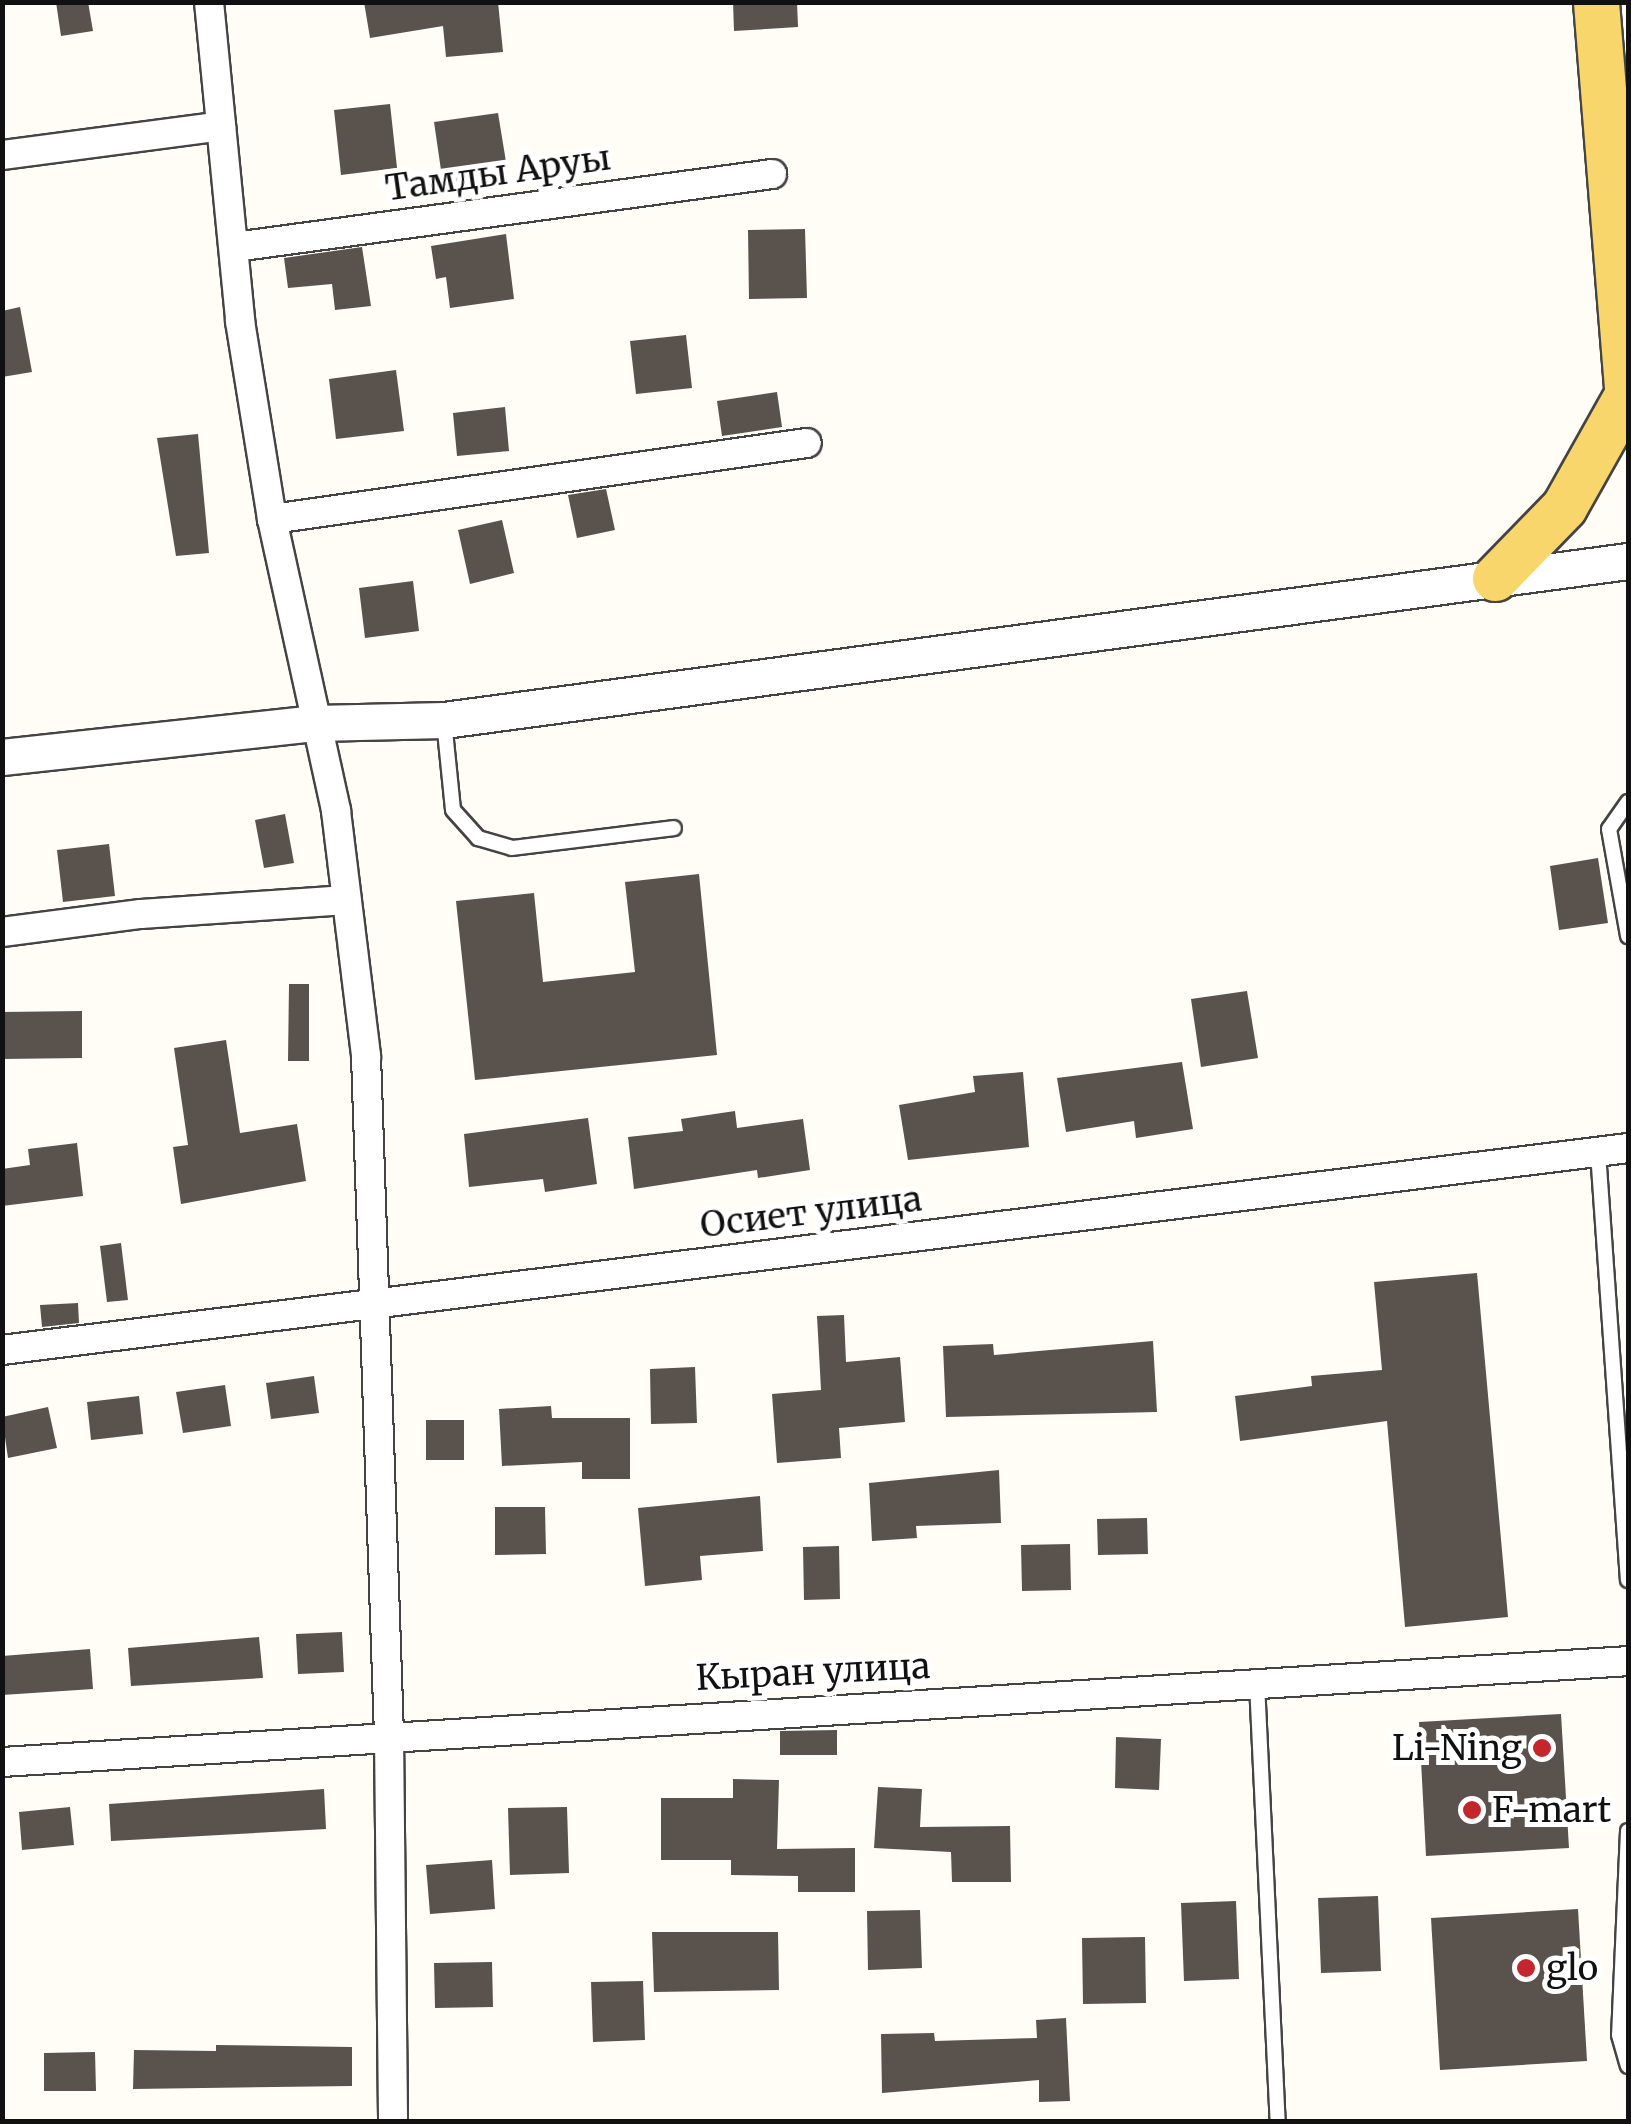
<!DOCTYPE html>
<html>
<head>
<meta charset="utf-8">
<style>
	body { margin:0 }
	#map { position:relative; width:1631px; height:2124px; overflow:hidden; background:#fffdf5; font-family:Merriweather,serif }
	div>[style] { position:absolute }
	.building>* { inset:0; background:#5a524d }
	.roads { filter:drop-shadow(2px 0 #444) drop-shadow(-2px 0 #444) drop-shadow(0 2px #444) drop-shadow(0 -2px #444) }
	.service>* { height:14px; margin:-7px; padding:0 7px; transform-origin:7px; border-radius:7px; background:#fff }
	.minor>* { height:28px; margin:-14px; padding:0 14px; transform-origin:14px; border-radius:14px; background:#fff }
	.tertiary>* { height:35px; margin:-17.5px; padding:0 17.5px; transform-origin:17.5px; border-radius:17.5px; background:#fff }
	.primary>* { height:45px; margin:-22.5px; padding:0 22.5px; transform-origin:22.5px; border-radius:22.5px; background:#f9d66b }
	.dots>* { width:28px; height:28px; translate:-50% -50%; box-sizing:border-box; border:5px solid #fff; border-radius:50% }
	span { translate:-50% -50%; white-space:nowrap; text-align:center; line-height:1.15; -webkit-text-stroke:10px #fff; paint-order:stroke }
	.street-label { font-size:35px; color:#111 }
	.poi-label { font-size:35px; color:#111 }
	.right { translate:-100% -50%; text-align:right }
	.left { translate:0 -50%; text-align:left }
	.frame { position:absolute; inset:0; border:5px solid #111; pointer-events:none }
</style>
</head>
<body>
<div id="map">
	<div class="building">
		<div style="clip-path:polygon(56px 2px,88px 2px,93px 31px,61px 36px)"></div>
		<div style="clip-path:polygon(364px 2px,498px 2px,503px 52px,446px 57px,443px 26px,370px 38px)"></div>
		<div style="clip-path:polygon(733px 2px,797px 2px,798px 27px,734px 31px)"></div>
		<div style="clip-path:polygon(390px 104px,397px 168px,341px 175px,334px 110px)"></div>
		<div style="clip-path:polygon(498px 113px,508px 174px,443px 184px,434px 122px)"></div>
		<div style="clip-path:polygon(805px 229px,807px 298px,749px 299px,748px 230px)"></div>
		<div style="clip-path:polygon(506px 234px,514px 299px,450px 308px,446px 277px,436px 279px,431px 246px)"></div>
		<div style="clip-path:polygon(362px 247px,371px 306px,335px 310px,332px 284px,288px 288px,284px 258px)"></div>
		<div style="clip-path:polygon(20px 307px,32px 372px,2px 377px,2px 311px)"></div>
		<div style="clip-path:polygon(686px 335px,692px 388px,636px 394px,630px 341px)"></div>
		<div style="clip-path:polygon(396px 370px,404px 431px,336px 439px,329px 379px)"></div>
		<div style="clip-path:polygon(777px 392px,782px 427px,722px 436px,717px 401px)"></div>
		<div style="clip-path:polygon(505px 407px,509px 451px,457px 456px,453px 413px)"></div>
		<div style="clip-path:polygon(198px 434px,209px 553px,176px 556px,157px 438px)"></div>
		<div style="clip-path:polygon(606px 489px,615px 530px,577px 538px,568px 495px)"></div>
		<div style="clip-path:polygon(502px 520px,514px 573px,470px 584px,458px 530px)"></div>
		<div style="clip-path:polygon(413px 581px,419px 631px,365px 638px,359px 588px)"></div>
		<div style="clip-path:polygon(285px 814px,294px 863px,264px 868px,255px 820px)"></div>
		<div style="clip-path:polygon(109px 844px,115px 896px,63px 902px,57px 850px)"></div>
		<div style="clip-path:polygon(1598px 858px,1608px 923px,1559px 930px,1550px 866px)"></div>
		<div style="clip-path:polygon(699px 874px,717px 1055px,475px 1080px,456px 901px,534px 893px,543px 982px,635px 972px,625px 882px)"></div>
		<div style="clip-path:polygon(289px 984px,309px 984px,309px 1061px,288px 1061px)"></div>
		<div style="clip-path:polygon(1247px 991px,1258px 1058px,1201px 1067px,1191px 999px)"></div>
		<div style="clip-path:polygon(82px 1011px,82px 1058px,2px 1059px,2px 1012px)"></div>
		<div style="clip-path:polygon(226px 1040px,240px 1133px,297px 1124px,306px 1181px,181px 1204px,173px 1147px,188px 1145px,174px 1048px)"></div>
		<div style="clip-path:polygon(1182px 1062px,1193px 1129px,1136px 1138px,1134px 1121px,1066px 1132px,1057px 1078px)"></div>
		<div style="clip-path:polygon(1023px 1072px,1029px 1147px,908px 1160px,899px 1105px,975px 1092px,973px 1076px)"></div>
		<div style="clip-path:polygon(735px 1111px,737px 1128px,803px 1119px,810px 1170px,758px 1178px,757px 1170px,634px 1189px,628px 1137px,683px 1131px,681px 1119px)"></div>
		<div style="clip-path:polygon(588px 1118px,597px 1184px,545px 1192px,543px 1179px,469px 1187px,464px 1134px)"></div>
		<div style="clip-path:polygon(77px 1143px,83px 1196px,2px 1206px,2px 1169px,30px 1165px,28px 1149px)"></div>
		<div style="clip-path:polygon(121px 1243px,128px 1300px,107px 1302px,100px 1246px)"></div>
		<div style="clip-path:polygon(1477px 1273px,1508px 1617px,1405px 1627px,1387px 1421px,1240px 1441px,1235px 1396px,1312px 1386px,1311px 1376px,1382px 1370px,1374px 1282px)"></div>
		<div style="clip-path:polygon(78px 1303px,79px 1323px,42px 1327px,40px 1305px)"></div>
		<div style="clip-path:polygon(844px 1315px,846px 1362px,900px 1357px,905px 1422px,839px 1428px,841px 1458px,777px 1463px,772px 1394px,821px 1390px,817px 1316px)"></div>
		<div style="clip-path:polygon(1153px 1341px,1157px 1412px,946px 1417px,943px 1346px,993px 1344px,994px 1355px)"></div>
		<div style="clip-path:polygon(695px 1367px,697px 1423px,651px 1424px,650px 1369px)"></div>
		<div style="clip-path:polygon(314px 1376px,319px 1413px,271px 1419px,266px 1383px)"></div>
		<div style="clip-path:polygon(225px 1385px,231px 1426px,183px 1433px,176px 1392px)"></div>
		<div style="clip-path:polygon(139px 1396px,143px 1434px,91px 1440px,87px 1402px)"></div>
		<div style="clip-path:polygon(551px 1406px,552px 1418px,630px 1418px,630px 1479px,582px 1479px,582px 1462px,502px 1466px,499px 1409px)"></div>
		<div style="clip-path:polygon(48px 1407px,57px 1448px,8px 1458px,2px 1417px)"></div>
		<div style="clip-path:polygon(426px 1420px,464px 1420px,464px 1460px,426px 1460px)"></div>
		<div style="clip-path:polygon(999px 1470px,1001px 1523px,916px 1526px,917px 1538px,872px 1541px,869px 1483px)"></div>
		<div style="clip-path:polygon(760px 1496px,763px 1551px,700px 1556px,702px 1580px,645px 1586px,638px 1508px)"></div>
		<div style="clip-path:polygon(495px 1507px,545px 1507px,546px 1554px,495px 1555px)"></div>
		<div style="clip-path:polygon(1147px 1518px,1148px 1554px,1098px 1555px,1097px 1519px)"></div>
		<div style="clip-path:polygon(1070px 1544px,1071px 1590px,1022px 1591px,1021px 1545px)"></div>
		<div style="clip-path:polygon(839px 1546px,840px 1599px,804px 1600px,803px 1547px)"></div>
		<div style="clip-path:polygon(342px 1632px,344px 1672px,298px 1674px,296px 1634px)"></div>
		<div style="clip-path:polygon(259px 1637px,263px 1678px,131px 1686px,128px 1648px)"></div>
		<div style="clip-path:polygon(90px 1649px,93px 1689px,2px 1695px,2px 1656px)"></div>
		<div style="clip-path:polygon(1561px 1714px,1569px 1848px,1426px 1856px,1419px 1722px)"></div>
		<div style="clip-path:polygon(837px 1730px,837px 1755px,780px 1755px,780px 1731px)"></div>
		<div style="clip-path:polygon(1116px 1737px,1161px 1739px,1159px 1790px,1115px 1788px)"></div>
		<div style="clip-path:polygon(733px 1779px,779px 1780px,777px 1849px,855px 1848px,855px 1892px,798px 1892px,798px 1876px,731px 1875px,731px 1860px,661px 1860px,661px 1798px,733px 1798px)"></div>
		<div style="clip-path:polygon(878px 1787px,922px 1789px,920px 1827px,1010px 1826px,1011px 1882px,952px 1882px,951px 1852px,874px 1848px)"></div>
		<div style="clip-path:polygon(324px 1789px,326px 1829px,111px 1841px,109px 1804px)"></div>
		<div style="clip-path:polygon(70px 1807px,74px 1845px,22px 1850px,19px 1812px)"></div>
		<div style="clip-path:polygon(567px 1807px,569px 1873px,510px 1875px,508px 1808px)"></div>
		<div style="clip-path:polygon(492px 1860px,495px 1909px,430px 1914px,426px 1865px)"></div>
		<div style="clip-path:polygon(1378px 1896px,1381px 1971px,1321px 1973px,1318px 1898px)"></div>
		<div style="clip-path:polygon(1236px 1901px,1239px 1979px,1184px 1981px,1181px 1903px)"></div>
		<div style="clip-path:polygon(1578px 1909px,1587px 2061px,1440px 2070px,1431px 1918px)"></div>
		<div style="clip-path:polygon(920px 1910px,922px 1968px,868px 1970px,867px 1911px)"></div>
		<div style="clip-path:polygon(652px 1932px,778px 1932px,779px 1990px,654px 1992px)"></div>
		<div style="clip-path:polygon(1145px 1937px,1146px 2003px,1083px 2004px,1082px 1938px)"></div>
		<div style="clip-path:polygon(492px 1962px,493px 2007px,435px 2008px,434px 1963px)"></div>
		<div style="clip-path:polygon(643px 1981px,645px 2040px,593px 2042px,591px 1982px)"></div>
		<div style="clip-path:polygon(1066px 2018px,1070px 2101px,1039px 2102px,1039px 2080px,882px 2093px,881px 2034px,934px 2033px,935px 2041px,1037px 2038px,1036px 2020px)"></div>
		<div style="clip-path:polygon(216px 2045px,352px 2047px,352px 2086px,133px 2089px,134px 2050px,216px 2051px)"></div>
		<div style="clip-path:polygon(95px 2052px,96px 2091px,44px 2091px,44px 2053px)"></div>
	</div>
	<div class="roads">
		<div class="service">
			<div style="left:444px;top:721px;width:89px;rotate:84.2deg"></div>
			<div style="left:453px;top:810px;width:38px;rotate:48deg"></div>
			<div style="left:478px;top:838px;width:35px;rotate:16deg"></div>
			<div style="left:512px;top:848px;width:163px;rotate:-7deg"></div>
			<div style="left:1628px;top:802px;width:33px;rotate:125deg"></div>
			<div style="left:1609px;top:829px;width:109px;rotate:79.9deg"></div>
			<div style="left:1598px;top:1152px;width:429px;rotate:86deg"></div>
			<div style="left:1257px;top:1683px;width:440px;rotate:87.3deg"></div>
			<div style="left:1628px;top:1831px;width:204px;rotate:92.5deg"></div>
			<div style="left:1619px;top:2035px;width:32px;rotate:74deg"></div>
		</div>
		<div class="minor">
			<div style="left:209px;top:2px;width:321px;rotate:84.4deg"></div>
			<div style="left:240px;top:321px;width:201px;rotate:80.8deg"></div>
			<div style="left:272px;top:519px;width:299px;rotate:77.6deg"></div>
			<div style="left:336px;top:811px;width:247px;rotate:83deg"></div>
			<div style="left:366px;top:1056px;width:679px;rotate:88.06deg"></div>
			<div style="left:389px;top:1735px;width:387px;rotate:89.4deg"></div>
			<div style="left:2px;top:155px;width:221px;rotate:-7.5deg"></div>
			<div style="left:235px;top:247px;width:542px;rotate:-7.74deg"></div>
			<div style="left:272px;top:519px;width:540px;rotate:-8.09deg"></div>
			<div style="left:2px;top:932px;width:140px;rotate:-7.4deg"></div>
			<div style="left:141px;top:914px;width:206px;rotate:-3.9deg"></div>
			<div style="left:2px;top:1350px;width:1638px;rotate:-7.08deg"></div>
			<div style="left:2px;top:1762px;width:1629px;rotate:-3.55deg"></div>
		</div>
		<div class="tertiary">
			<div style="left:2px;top:757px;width:316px;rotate:-6.2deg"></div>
			<div style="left:316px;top:723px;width:128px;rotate:-1.3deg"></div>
			<div style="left:444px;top:720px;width:1195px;rotate:-7.65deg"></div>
		</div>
		<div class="primary">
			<div style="left:1596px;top:2px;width:398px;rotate:85.4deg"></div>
			<div style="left:1495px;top:578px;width:99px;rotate:-45.8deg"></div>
			<div style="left:1564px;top:507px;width:131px;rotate:-60.7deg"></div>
		</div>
	</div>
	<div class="dots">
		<div style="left:1542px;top:1748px;background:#c4262e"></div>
		<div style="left:1472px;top:1810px;background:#c4262e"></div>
		<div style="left:1526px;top:1968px;background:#c4262e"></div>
	</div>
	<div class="street-label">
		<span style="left:498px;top:173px;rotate:-8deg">Тамды Аруы</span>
		<span style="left:811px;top:1212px;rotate:-7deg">Осиет улица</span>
		<span style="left:813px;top:1672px;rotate:-3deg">Кыран улица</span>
	</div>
	<div class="poi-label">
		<span class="right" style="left:1522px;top:1748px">Li-Ning</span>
		<span class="left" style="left:1492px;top:1810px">F-mart</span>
		<span class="left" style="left:1546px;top:1968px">glo</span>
	</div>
	<div class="frame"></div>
</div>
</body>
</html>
